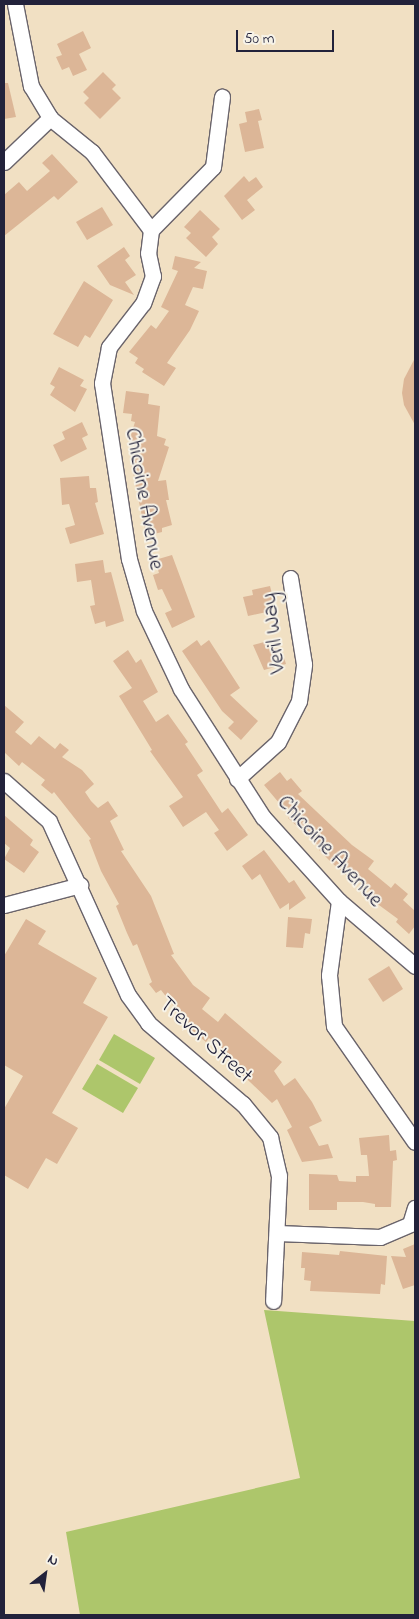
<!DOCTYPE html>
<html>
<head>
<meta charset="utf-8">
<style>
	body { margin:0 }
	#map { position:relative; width:419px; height:1619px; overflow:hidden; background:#f1e0c3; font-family:"Indie Flower",sans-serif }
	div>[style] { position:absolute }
	.green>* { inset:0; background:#adc66b }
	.building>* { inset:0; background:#dcb697 }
	.roads { filter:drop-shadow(1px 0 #6a646b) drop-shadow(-1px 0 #6a646b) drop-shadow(0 1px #6a646b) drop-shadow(0 -1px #6a646b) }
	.street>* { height:15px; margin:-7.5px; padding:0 7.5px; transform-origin:7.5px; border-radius:7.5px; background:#fff }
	span { translate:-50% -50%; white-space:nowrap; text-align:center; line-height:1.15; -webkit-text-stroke:4px #f7f3e8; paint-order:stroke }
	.street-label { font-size:22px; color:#22223b }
	.frame { position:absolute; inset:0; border:5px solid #22223b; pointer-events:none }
	.north { position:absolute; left:20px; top:1549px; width:50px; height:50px; -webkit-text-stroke:4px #f7f3e8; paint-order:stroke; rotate:30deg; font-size:14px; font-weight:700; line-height:20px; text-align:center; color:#22223b }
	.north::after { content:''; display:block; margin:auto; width:18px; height:22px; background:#22223b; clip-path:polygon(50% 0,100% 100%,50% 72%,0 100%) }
	.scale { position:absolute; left:236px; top:30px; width:98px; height:22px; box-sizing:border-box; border:2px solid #22223b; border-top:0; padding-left:6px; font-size:15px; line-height:18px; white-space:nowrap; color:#22223b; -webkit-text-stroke:4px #f7f3e8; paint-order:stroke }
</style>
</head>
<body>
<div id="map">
	<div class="green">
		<div style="clip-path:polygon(114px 1034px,155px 1058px,140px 1084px,99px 1060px)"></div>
		<div style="clip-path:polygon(97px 1064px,138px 1088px,123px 1113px,82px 1089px)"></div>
		<div style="clip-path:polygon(264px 1310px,415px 1321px,415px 1615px,80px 1615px,66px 1532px,300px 1478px)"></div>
	</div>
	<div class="building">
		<div style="clip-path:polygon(83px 31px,91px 48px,79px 54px,87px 70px,73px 76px,69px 67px,62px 70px,56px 57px,62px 55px,57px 44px)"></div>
		<div style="clip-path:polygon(103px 72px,116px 85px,112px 89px,121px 98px,100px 119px,84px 103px,89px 98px,83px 92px)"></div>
		<div style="clip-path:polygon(4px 83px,8px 83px,16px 117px,4px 119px)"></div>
		<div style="clip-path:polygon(259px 109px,262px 120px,258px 121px,264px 148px,245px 152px,239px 124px,247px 122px,245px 112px)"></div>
		<div style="clip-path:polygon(52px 154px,78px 182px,58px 200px,54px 196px,4px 236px,4px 195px,19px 182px,27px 191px,50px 171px,42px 163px)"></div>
		<div style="clip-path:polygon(244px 176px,249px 182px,256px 177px,263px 187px,247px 200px,255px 210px,242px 220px,224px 196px)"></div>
		<div style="clip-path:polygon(102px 207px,113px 225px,87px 240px,76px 222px)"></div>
		<div style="clip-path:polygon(200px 210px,220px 229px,212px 237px,218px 244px,206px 257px,186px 238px,191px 233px,184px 227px)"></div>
		<div style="clip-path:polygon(124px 247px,130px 256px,125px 260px,136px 275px,125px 282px,134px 295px,110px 285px,97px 266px)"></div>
		<div style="clip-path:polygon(175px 256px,201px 262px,194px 268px,207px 271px,203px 289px,193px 287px,185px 305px,199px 311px,190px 330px,167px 363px,176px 368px,164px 386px,142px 372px,144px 369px,135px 363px,138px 358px,129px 352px,151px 325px,156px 329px,169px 311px,161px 307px,178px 271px,172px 269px)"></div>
		<div style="clip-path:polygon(84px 281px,113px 300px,90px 338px,85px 335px,78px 347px,53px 334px)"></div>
		<div style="clip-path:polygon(415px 358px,415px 425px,404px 405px,402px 393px,404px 379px)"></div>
		<div style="clip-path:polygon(59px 367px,84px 380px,80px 386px,87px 389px,75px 412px,50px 395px,55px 387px,50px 384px)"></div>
		<div style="clip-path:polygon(126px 391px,149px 394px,148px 404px,160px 406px,157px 436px,166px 439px,164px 445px,169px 447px,158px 481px,166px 480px,169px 500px,166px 500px,172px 525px,162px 528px,162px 532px,146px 536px,131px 463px,137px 444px,129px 441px,135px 422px,131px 421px,132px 414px,123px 413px)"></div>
		<div style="clip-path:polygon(82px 422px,88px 435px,82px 438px,87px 449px,61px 462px,53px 445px,65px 439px,62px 432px)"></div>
		<div style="clip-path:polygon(89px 476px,90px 488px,96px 488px,98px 502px,95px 503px,104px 534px,70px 544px,65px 528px,75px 525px,69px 504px,62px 505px,60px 478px)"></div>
		<div style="clip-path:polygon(172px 555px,195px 617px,172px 628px,165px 613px,172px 610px,162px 589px,158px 590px,153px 575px,159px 573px,155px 560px)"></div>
		<div style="clip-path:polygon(103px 560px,105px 573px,111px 572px,124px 621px,106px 627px,105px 621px,95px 624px,90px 606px,95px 605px,91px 580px,77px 582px,75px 564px)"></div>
		<div style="clip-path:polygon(270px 586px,276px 610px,248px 616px,243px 597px,253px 595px,252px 590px)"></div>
		<div style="clip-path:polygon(197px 640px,201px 646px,209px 640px,240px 688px,230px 695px,258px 721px,241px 740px,228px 728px,234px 722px,222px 711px,182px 651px)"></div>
		<div style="clip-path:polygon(272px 640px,275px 649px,281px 648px,286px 664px,264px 670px,253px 645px)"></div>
		<div style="clip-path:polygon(128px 650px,136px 663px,141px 659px,158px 692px,143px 701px,156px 722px,168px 714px,188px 742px,185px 744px,203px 771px,197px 775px,222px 813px,228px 808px,248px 835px,227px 851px,214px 833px,219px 830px,206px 812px,183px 827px,169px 806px,183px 797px,150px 751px,152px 750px,119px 696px,132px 688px,113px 661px)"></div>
		<div style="clip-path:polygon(4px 705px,24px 722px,15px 732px,31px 745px,39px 736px,55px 749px,60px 743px,69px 750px,62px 757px,82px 770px,94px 784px,85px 792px,91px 801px,98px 808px,108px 801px,118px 816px,110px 821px,124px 850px,121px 851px,151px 896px,174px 954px,171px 955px,193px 985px,210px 998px,202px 1009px,218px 1022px,225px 1013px,282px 1062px,274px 1071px,284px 1086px,295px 1078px,312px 1102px,322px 1121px,309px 1127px,319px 1146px,328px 1144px,333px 1158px,302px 1162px,287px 1130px,292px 1127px,277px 1099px,272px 1103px,228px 1061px,232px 1057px,209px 1038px,206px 1042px,183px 1023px,187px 1017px,174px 1007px,161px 990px,156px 993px,149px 984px,152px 982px,137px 944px,133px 946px,127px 933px,116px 906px,119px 904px,101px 871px,89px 840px,91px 839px,54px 792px,52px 794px,41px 785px,45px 780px,22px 762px,19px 766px,4px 752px)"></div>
		<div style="clip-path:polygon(280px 772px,287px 781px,291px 778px,302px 791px,298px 794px,352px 845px,374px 861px,368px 869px,391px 888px,395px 883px,408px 894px,403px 900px,415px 911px,415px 926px,409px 934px,396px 922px,398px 919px,368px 897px,373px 892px,350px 872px,347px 876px,332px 863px,319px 850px,321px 848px,288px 818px,290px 816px,264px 785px)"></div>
		<div style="clip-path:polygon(4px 815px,33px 840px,30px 845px,39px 852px,24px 873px,4px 859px,10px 848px,4px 843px)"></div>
		<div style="clip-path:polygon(264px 850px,289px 883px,294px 880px,306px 898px,289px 910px,289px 903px,280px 909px,260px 874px,252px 880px,242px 866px)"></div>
		<div style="clip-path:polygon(288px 917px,312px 919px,310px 934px,305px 933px,303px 948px,286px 947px)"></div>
		<div style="clip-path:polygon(26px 919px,46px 931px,38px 944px,97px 978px,83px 1003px,108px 1017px,52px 1113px,78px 1128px,57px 1164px,46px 1158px,28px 1189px,4px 1175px,4px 1109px,23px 1076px,4px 1065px,4px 956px)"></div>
		<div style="clip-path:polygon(389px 966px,403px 989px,383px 1002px,368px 979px)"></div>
		<div style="clip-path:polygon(389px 1135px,390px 1151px,396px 1150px,397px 1160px,393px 1161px,391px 1207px,375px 1207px,375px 1204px,363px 1202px,337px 1202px,337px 1210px,309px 1210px,309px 1174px,337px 1175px,339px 1181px,356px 1182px,356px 1176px,369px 1176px,367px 1155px,361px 1155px,359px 1138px)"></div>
		<div style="clip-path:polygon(415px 1244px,415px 1285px,403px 1289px,391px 1256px,406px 1257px,403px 1249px)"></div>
		<div style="clip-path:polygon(340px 1251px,387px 1256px,385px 1285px,381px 1284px,380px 1294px,310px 1291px,311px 1281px,304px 1280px,305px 1268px,301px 1268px,302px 1252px,339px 1255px)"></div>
	</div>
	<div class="roads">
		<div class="street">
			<div style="left:15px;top:4px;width:84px;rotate:79deg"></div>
			<div style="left:31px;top:86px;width:37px;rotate:59deg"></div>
			<div style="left:50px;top:118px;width:54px;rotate:39deg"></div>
			<div style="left:92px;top:152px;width:98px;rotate:52.9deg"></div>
			<div style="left:151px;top:230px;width:23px;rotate:97deg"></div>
			<div style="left:148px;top:253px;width:24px;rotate:78deg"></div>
			<div style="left:153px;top:276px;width:29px;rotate:110deg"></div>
			<div style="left:143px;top:303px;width:56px;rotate:127.7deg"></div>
			<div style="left:109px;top:347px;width:37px;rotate:101deg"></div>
			<div style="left:102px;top:383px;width:178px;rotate:81.3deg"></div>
			<div style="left:129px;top:559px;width:54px;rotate:73.9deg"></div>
			<div style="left:144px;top:611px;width:86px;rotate:64.6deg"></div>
			<div style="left:181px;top:689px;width:152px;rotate:57.4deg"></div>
			<div style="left:263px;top:817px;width:113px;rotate:47.9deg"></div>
			<div style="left:339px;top:901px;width:100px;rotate:40.5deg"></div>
			<div style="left:4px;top:162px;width:64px;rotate:-43.7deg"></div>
			<div style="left:151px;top:230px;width:88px;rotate:-45.5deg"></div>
			<div style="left:213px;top:167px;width:71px;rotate:-82.7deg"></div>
			<div style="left:237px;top:779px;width:55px;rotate:-42.1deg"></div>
			<div style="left:278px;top:742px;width:46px;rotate:-62.9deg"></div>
			<div style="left:299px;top:701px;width:37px;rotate:-82deg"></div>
			<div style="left:304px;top:664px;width:87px;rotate:-99.2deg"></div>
			<div style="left:4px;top:781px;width:60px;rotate:41.6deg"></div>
			<div style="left:49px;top:821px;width:191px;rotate:65.6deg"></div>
			<div style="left:128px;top:995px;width:34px;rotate:54deg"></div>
			<div style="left:148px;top:1023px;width:125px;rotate:40.5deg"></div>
			<div style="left:243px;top:1104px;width:43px;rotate:50.7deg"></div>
			<div style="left:270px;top:1137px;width:40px;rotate:77deg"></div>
			<div style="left:279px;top:1176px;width:125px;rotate:92.7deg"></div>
			<div style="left:339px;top:901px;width:75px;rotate:97.7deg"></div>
			<div style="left:329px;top:975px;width:51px;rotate:84.4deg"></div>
			<div style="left:334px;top:1026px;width:141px;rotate:55.1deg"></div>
			<div style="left:4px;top:905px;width:79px;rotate:-14.7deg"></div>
			<div style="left:277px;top:1233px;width:103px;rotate:2.2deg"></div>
			<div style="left:380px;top:1237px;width:33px;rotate:-23deg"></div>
			<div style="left:410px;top:1224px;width:17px;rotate:-73deg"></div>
		</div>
	</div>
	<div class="street-label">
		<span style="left:143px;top:499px;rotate:80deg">Chicoine Avenue</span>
		<span style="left:275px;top:633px;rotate:-97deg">Veril Way</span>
		<span style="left:329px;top:852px;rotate:47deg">Chicoine Avenue</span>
		<span style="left:205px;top:1041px;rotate:42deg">Trevor Street</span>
	</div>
	<div class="frame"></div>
	<div class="north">N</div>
	<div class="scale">50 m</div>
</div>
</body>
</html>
